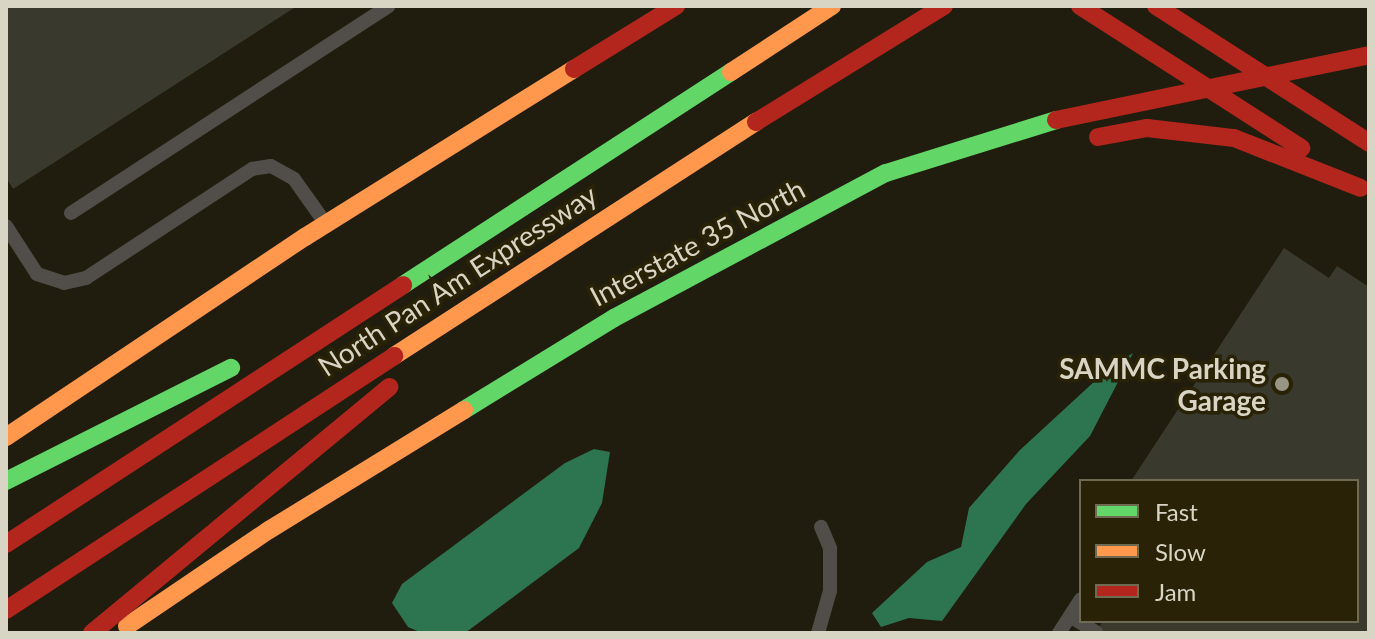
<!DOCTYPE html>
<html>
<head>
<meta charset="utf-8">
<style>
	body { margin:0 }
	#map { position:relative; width:1375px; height:639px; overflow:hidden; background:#211d0e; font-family:Lato,sans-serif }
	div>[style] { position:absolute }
	.water>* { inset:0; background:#2d7450 }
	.building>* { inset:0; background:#393a2d }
	.lane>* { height:14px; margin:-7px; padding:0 7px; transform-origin:7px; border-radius:7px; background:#514d49 }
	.fast>* { height:18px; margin:-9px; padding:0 9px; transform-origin:9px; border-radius:9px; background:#63d668 }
	.slow>* { height:18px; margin:-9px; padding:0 9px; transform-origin:9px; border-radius:9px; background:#ff974d }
	.jam>* { height:18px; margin:-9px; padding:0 9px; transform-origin:9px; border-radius:9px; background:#b3261e }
	.dots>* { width:22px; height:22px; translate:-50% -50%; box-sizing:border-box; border:4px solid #292206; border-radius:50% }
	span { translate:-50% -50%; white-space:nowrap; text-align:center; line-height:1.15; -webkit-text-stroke:7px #292206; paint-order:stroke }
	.street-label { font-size:28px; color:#d9d5c5 }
	.poi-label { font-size:28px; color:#d9d5c5; font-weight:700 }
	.right { translate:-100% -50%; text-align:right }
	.frame { position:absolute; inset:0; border:8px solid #d9d5c5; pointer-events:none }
	.legend { position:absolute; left:1079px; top:479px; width:280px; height:144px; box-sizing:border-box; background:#292206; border:2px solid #6f6a52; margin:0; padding:10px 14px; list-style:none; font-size:24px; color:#d9d5c5 }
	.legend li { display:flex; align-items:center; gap:16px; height:40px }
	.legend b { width:40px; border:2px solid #6f6a52 }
</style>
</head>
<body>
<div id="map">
	<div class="water">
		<div style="clip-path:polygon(1133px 353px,1090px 436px,1026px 504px,942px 621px,909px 618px,881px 627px,872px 613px,927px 562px,961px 547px,969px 508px,1020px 450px,1109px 368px)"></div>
		<div style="clip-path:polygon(594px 449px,610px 452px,602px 503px,579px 548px,465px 633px,422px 633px,408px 627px,392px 603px,402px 584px,565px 463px)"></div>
	</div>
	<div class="building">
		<div style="clip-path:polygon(6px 6px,297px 6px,13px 189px,6px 177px)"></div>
		<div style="clip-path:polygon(1284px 248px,1329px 278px,1337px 266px,1369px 287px,1369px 633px,1095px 633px,1103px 621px,1357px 621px,1357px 481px,1131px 481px)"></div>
	</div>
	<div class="lane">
		<div style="left:71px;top:213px;width:379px;rotate:-33.1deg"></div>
		<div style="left:6px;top:226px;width:57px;rotate:57.1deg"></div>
		<div style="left:37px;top:274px;width:28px;rotate:18deg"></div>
		<div style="left:64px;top:283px;width:23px;rotate:-13deg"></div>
		<div style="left:86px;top:278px;width:199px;rotate:-33.3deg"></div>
		<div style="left:252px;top:169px;width:19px;rotate:-9deg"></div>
		<div style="left:271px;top:166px;width:26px;rotate:29deg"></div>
		<div style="left:294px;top:179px;width:55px;rotate:54.6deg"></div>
		<div style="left:1070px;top:616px;width:31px;rotate:32deg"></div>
		<div style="left:818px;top:633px;width:44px;rotate:-74.1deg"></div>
		<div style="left:830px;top:591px;width:43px;rotate:-90deg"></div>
		<div style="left:830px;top:548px;width:23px;rotate:-113deg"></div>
		<div style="left:1059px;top:633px;width:40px;rotate:-57.1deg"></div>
	</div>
	<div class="fast">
		<div style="left:403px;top:285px;width:391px;rotate:-33deg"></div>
		<div style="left:464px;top:410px;width:176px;rotate:-31.5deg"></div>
		<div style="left:614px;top:318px;width:308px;rotate:-28.1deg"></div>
		<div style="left:886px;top:173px;width:178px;rotate:-17.3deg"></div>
		<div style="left:6px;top:481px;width:252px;rotate:-26.7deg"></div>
	</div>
	<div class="slow">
		<div style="left:731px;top:72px;width:121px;rotate:-33.2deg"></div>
		<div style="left:394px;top:356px;width:431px;rotate:-32.9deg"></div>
		<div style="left:6px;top:437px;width:360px;rotate:-33.8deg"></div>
		<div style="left:305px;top:237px;width:317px;rotate:-32deg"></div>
		<div style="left:127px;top:626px;width:171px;rotate:-34.1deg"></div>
		<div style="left:269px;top:530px;width:229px;rotate:-31.6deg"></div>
	</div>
	<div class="jam">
		<div style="left:1080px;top:6px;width:263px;rotate:32.7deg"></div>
		<div style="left:1156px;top:6px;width:253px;rotate:32.7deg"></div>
		<div style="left:574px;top:69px;width:120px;rotate:-31.7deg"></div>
		<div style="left:1056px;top:120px;width:320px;rotate:-11.7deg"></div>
		<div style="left:756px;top:122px;width:221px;rotate:-31.7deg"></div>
		<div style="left:1098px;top:137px;width:50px;rotate:-10.4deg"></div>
		<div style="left:1147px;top:128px;width:88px;rotate:6.6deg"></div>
		<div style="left:1234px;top:138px;width:136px;rotate:21.5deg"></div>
		<div style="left:6px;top:544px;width:474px;rotate:-33.1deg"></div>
		<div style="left:6px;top:610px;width:464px;rotate:-33.2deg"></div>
		<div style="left:92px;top:633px;width:386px;rotate:-39.6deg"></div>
	</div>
	<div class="dots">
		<div style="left:1282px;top:384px;background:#999585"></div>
	</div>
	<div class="street-label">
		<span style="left:697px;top:242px;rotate:-28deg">Interstate 35 North</span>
		<span style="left:457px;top:280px;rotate:-33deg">North Pan Am Expressway</span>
	</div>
	<div class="poi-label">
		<span class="right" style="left:1266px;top:384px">SAMMC Parking<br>Garage</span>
	</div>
	<div class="frame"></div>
	<ul class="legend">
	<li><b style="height:10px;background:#63d668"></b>Fast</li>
	<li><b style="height:10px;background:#ff974d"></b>Slow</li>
	<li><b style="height:10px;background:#b3261e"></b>Jam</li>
	</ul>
</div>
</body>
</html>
